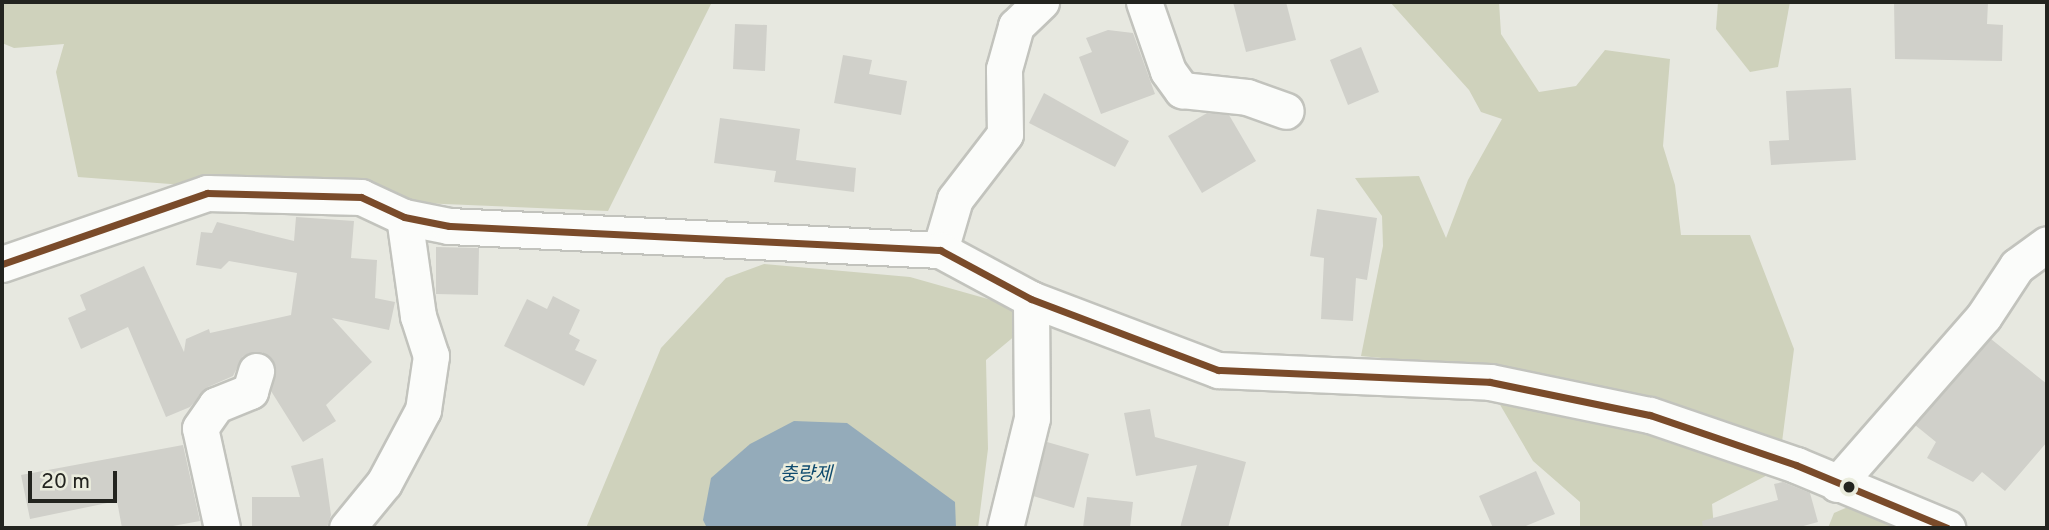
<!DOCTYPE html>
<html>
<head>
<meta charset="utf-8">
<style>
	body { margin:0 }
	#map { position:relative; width:2049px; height:530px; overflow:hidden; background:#e7e8e0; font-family:Overpass,"Noto Sans KR",sans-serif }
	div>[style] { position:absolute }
	.green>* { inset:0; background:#cfd2bc }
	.water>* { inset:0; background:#94abba }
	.building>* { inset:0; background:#d0d0ca }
	.roads { filter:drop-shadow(2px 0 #c2c3bd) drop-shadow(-2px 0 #c2c3bd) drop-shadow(0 2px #c2c3bd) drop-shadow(0 -2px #c2c3bd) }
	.street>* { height:35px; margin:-17.5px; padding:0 17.5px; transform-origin:17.5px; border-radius:17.5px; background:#fbfcfa }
	.bus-1>* { height:7px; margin:-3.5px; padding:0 3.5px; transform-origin:3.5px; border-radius:3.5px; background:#7a4b2a }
	.dots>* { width:19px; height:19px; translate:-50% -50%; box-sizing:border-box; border:4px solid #eaecdd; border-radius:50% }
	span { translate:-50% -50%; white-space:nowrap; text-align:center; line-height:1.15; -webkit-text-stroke:5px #eaecdd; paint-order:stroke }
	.water-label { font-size:19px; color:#0f4b6e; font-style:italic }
	.frame { position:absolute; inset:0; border:4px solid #23241f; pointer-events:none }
	.scale { position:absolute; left:28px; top:471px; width:89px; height:32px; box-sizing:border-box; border:4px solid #23241f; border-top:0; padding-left:9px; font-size:21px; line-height:24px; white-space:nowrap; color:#23241f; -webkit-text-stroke:5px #eaecdd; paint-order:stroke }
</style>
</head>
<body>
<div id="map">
	<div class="green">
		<div style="clip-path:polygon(2px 2px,712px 2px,608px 211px,420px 203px,78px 177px,56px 72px,64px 44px,14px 48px,2px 43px)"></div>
		<div style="clip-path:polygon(1390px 2px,1499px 2px,1501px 34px,1539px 92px,1576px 86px,1605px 50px,1670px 59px,1663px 146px,1675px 185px,1681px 235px,1750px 235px,1794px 349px,1782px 442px,1516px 371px,1361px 356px,1383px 246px,1382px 216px,1355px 178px,1419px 176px,1446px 238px,1468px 180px,1502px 119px,1481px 112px,1469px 90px)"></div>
		<div style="clip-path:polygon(1718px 2px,1790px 2px,1778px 67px,1750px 72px,1716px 29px)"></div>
		<div style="clip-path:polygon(764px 264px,910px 277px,1041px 314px,986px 360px,988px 449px,978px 528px,586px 528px,661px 348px,726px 278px)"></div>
		<div style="clip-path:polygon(1542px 400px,1779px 469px,1712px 504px,1714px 528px,1580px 528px,1580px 502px,1533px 461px,1499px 403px)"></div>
		<div style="clip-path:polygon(1857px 503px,1906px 528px,1828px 528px,1834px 513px)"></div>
	</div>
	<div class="water">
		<div style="clip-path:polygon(794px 421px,847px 423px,955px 502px,956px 528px,707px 528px,703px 520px,711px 478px,750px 444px)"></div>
	</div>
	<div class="building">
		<div style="clip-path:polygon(1233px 2px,1286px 2px,1296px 40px,1246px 52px)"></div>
		<div style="clip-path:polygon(1894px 2px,1988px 2px,1987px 24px,2003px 25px,2002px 61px,1895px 59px)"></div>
		<div style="clip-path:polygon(735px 24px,767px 25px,765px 71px,733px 69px)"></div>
		<div style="clip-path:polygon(1108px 30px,1133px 33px,1155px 94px,1101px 114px,1079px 57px,1092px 52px,1086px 38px)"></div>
		<div style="clip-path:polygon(1361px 47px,1379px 92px,1348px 105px,1330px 60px)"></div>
		<div style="clip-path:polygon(843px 55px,872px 60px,869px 74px,907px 81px,901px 115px,834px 103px)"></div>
		<div style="clip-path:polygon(1851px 88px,1856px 160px,1771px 165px,1769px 141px,1789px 140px,1786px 91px)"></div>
		<div style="clip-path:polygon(1044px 93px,1129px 141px,1115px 167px,1029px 123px)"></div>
		<div style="clip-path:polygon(1207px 113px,1229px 115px,1256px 161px,1202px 193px,1168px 136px)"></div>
		<div style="clip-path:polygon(720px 118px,800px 129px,796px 160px,856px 168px,854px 192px,774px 182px,776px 171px,714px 163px)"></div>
		<div style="clip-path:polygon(1317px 209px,1377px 218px,1367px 280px,1356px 278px,1353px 321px,1321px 319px,1324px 258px,1310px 256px)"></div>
		<div style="clip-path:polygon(296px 217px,354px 221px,351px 258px,377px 260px,375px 298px,395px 302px,389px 330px,332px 318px,372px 362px,326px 405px,336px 421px,303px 442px,271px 391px,276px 367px,262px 352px,243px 356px,233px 376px,208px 387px,190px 407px,166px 417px,128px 327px,81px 349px,68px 318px,86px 310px,80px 295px,144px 266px,184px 352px,186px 339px,209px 329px,210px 333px,291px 315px,297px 273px,229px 261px,221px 269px,196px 265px,201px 232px,212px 233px,217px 222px,294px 241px)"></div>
		<div style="clip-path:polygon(436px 247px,479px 248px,478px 295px,436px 294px)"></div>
		<div style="clip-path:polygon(553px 296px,580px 310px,569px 334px,580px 340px,575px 350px,597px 360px,584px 386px,504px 346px,527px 299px,547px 309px)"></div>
		<div style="clip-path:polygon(1991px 339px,2047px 384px,2047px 442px,2005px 491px,1982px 472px,1973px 482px,1927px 458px,1936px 442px,1915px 425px)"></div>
		<div style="clip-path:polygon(1150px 409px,1155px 437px,1246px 462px,1228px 528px,1180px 528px,1197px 465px,1136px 476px,1124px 413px)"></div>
		<div style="clip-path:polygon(1047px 442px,1089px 454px,1074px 508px,1033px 496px)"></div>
		<div style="clip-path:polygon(183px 445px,200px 521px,162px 528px,122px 528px,117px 501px,30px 519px,21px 475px)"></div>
		<div style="clip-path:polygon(323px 458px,331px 515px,327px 528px,252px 528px,252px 497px,300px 497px,291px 466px)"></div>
		<div style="clip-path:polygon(1536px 471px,1555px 514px,1521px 528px,1493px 528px,1479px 496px)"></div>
		<div style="clip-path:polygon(1783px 482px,1810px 493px,1818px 522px,1796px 528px,1703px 528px,1702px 521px,1778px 500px,1774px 484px)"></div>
		<div style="clip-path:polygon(1087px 497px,1133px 502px,1130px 528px,1083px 528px)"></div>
	</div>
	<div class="roads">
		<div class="street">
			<div style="left:1144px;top:2px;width:73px;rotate:70.8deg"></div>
			<div style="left:1168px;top:71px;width:24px;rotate:54deg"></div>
			<div style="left:1182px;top:90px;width:65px;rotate:6.1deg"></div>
			<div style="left:1247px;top:97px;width:41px;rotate:19.7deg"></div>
			<div style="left:940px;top:250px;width:53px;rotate:-73.6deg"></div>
			<div style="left:955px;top:199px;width:82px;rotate:-52.4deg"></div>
			<div style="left:1005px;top:134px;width:65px;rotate:-90.9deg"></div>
			<div style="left:1004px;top:69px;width:45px;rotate:-74.4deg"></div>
			<div style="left:1016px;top:26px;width:35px;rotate:-44deg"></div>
			<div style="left:2px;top:264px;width:217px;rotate:-19.1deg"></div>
			<div style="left:207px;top:193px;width:154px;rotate:1.5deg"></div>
			<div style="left:361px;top:197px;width:47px;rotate:24.9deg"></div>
			<div style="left:404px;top:217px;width:46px;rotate:11.3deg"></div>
			<div style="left:449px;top:226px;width:492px;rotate:2.8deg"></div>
			<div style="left:940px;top:250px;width:103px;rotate:28.3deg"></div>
			<div style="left:1031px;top:299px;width:200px;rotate:20.8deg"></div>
			<div style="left:1218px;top:370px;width:272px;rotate:2.5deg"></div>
			<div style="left:1490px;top:382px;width:163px;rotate:11.7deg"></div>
			<div style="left:1650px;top:415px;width:154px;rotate:18.9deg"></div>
			<div style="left:1796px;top:465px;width:164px;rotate:22.6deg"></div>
			<div style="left:1837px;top:484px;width:223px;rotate:-48.8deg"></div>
			<div style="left:1984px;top:316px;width:60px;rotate:-56.6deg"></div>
			<div style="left:2017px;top:266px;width:37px;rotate:-36deg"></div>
			<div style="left:222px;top:528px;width:102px;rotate:-102.4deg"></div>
			<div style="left:200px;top:428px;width:28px;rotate:-55deg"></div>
			<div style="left:216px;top:405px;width:37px;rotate:-22deg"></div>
			<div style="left:250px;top:391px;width:21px;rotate:-73deg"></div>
			<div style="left:347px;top:528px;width:58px;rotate:-50.6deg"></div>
			<div style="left:384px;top:483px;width:83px;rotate:-61.9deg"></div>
			<div style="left:423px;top:410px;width:55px;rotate:-81.6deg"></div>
			<div style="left:431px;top:356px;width:42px;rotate:-108deg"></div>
			<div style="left:418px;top:316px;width:100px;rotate:-98deg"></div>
			<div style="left:1005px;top:528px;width:113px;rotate:-76.2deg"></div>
			<div style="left:1032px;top:418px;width:119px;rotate:-90.5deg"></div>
		</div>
	</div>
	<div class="bus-1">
		<div style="left:2px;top:264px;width:217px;rotate:-19.1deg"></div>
		<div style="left:207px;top:193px;width:154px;rotate:1.5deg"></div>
		<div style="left:361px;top:197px;width:47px;rotate:24.9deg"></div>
		<div style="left:404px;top:217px;width:46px;rotate:11.3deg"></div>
		<div style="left:449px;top:226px;width:492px;rotate:2.8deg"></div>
		<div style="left:940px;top:250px;width:103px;rotate:28.3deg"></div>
		<div style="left:1031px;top:299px;width:200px;rotate:20.8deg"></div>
		<div style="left:1218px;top:370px;width:272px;rotate:2.5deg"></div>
		<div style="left:1490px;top:382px;width:163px;rotate:11.7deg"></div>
		<div style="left:1650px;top:415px;width:154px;rotate:18.9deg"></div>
		<div style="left:1796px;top:465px;width:164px;rotate:22.6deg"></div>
	</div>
	<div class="dots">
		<div style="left:1849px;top:487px;background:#23241f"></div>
	</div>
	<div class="water-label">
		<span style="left:806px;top:476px">충량제</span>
	</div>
	<div class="frame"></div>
	<div class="scale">20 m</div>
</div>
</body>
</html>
